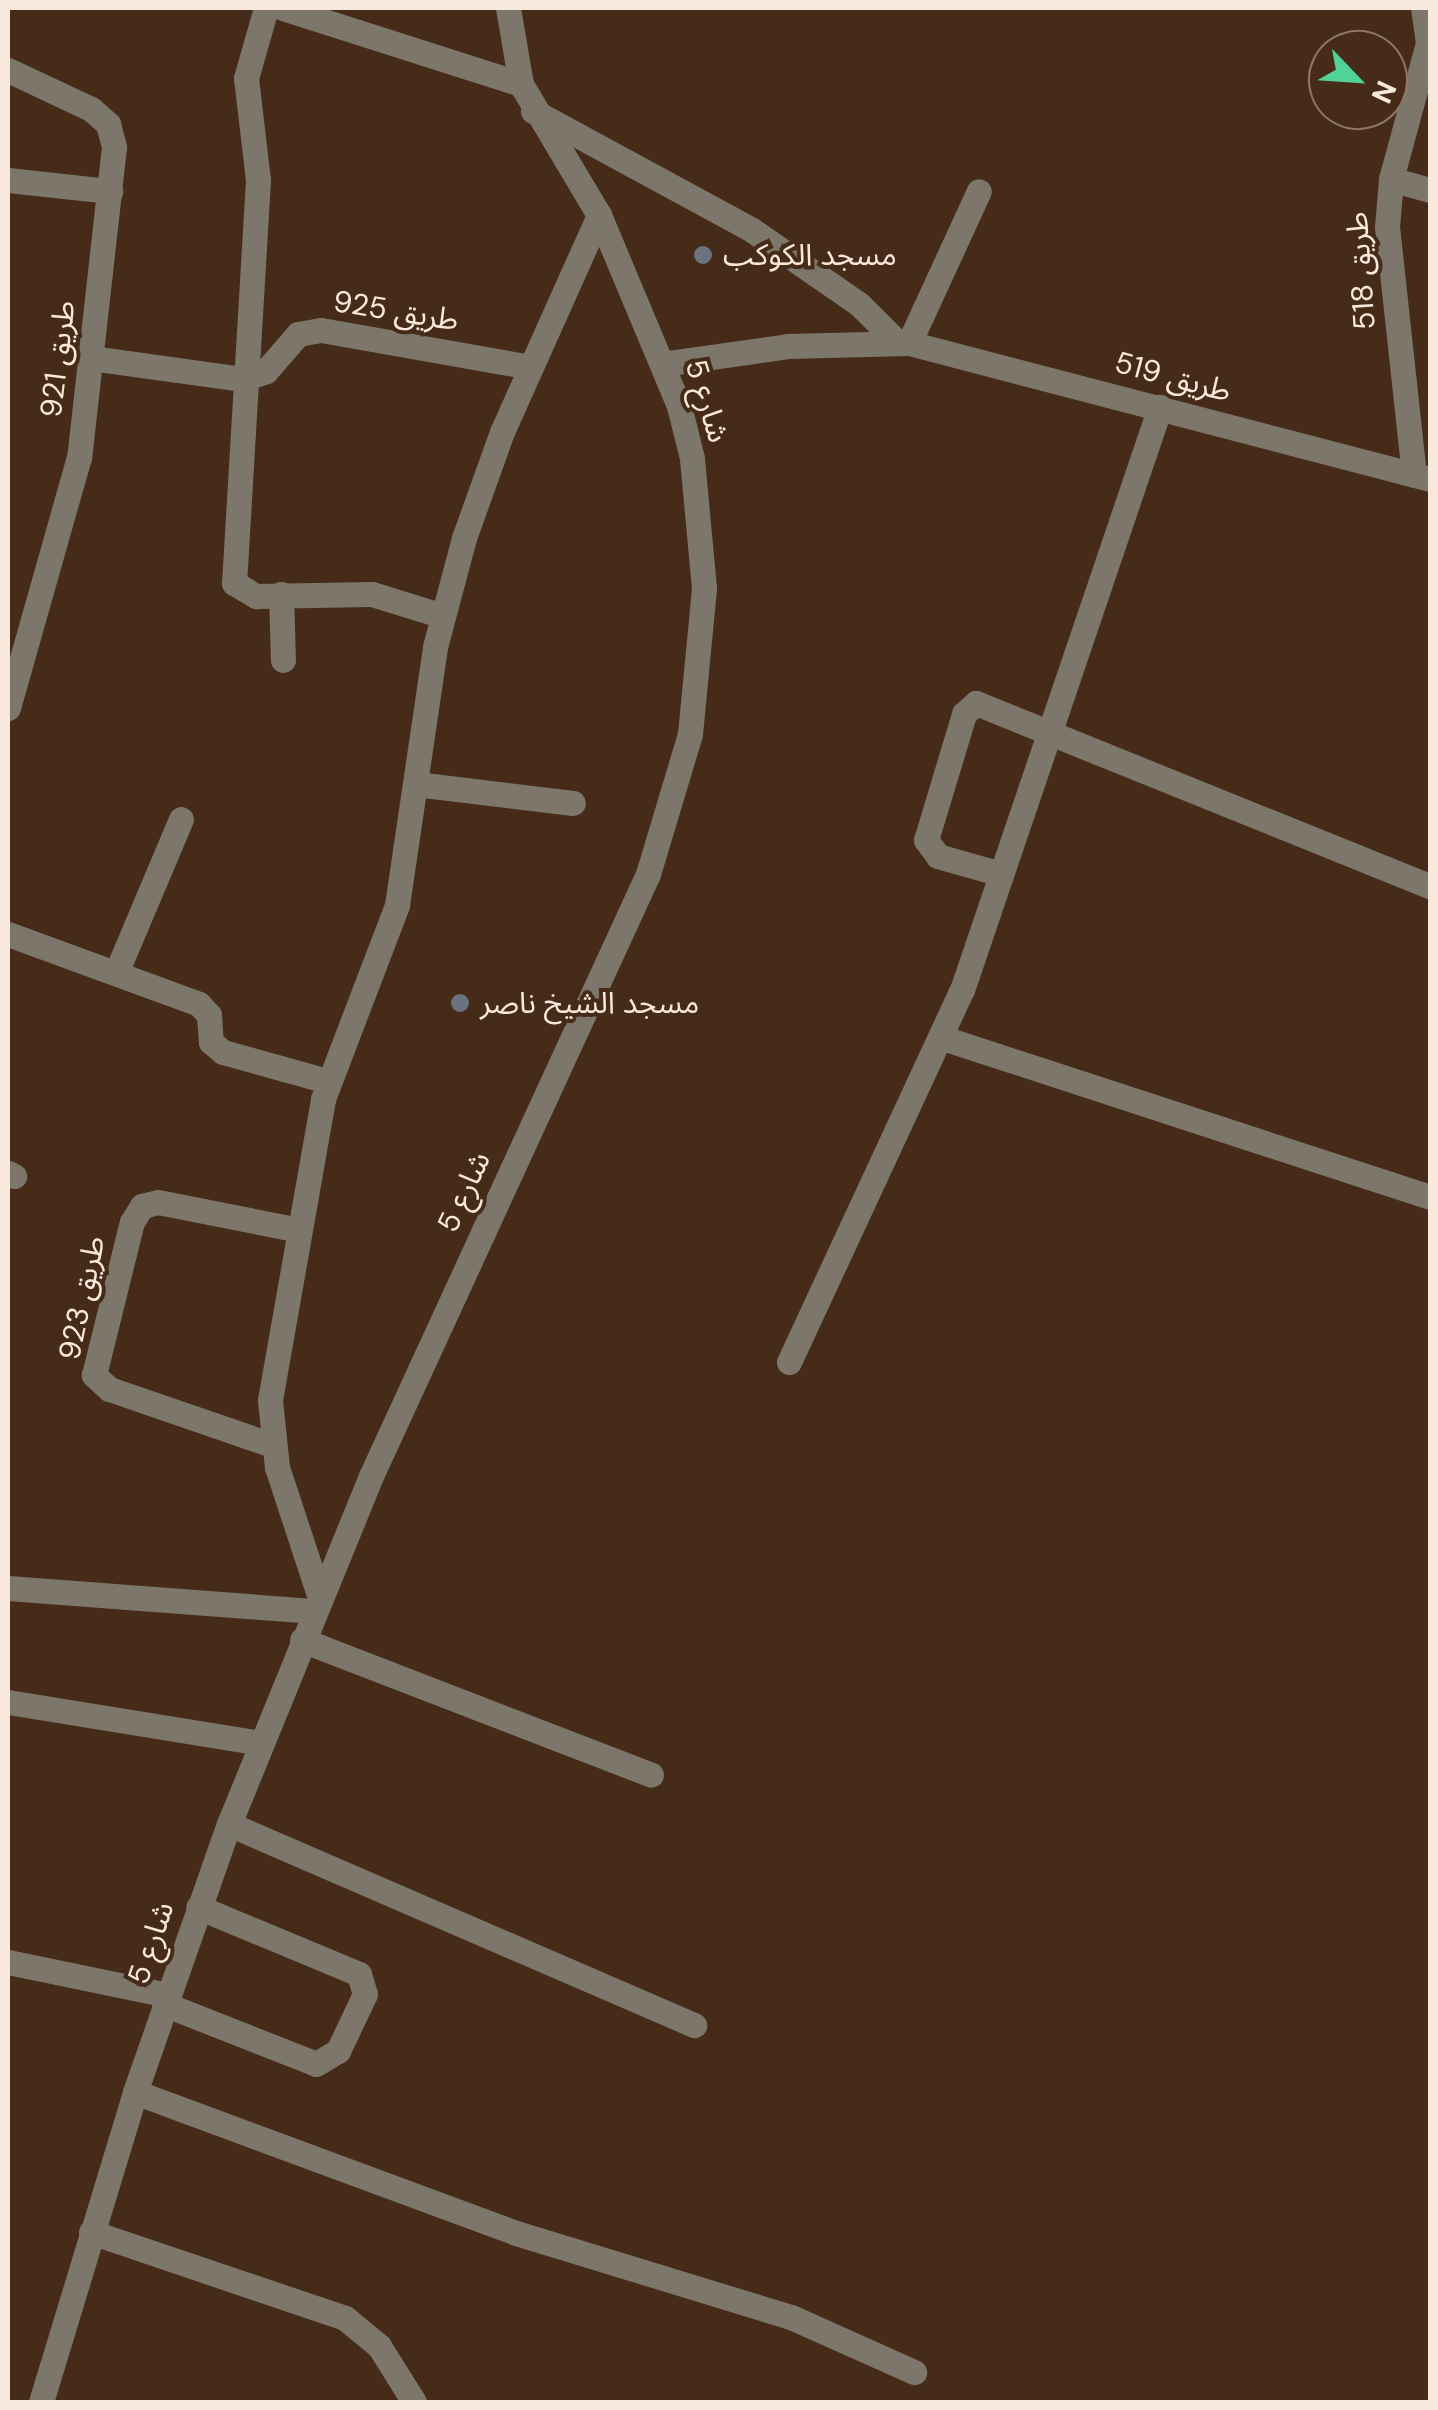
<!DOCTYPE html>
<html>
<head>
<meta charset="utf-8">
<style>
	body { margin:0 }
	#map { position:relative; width:1438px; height:2410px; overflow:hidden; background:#452b18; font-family:"DM Sans","Noto Sans Arabic",sans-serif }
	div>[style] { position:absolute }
	.minor>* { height:25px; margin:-12.5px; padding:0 12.5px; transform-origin:12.5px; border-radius:12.5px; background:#7c776a }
	.dots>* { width:28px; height:28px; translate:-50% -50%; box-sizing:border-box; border:5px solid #452b18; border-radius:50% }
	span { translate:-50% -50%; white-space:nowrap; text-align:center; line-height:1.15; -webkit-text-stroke:8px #452b18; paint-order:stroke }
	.poi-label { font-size:30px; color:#f9e8dc }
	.left { translate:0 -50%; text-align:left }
	.street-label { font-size:30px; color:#f9e8dc }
	.frame { position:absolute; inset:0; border:10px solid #f9e8dc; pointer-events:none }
	.north { position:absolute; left:1308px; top:30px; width:100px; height:100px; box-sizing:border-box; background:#452b18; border:2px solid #8d7766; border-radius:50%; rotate:115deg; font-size:28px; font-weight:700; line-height:40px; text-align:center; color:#f9e8dc }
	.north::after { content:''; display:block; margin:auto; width:35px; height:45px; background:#51d398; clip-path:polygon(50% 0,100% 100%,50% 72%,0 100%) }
</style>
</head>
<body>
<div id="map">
	<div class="minor">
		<div style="left:266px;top:8px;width:73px;rotate:105.9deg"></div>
		<div style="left:246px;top:78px;width:103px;rotate:83.3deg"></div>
		<div style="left:258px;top:180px;width:404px;rotate:93.4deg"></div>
		<div style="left:234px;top:583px;width:26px;rotate:31deg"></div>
		<div style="left:256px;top:596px;width:116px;rotate:-1deg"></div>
		<div style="left:372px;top:594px;width:74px;rotate:17.2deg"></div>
		<div style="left:283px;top:8px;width:250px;rotate:17.7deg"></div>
		<div style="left:8px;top:70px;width:92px;rotate:25.2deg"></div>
		<div style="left:91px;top:109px;width:23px;rotate:41deg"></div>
		<div style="left:108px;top:124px;width:24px;rotate:75deg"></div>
		<div style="left:114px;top:147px;width:312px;rotate:96.4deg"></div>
		<div style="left:79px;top:457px;width:261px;rotate:105.8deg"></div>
		<div style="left:533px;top:111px;width:249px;rotate:28.5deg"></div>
		<div style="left:752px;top:230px;width:130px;rotate:34.7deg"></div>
		<div style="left:859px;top:304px;width:55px;rotate:45deg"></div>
		<div style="left:1391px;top:179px;width:41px;rotate:15.8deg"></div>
		<div style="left:8px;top:180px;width:103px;rotate:6.2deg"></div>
		<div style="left:909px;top:343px;width:167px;rotate:-65.3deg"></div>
		<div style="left:91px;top:358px;width:152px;rotate:7.9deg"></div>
		<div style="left:242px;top:379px;width:25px;rotate:-18deg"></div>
		<div style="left:266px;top:371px;width:49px;rotate:-49.1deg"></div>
		<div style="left:298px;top:334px;width:23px;rotate:-10deg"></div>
		<div style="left:321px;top:330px;width:213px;rotate:10deg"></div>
		<div style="left:662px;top:364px;width:127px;rotate:-8.1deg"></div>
		<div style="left:788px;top:346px;width:121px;rotate:-1.4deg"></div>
		<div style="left:909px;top:343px;width:538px;rotate:14.63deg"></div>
		<div style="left:1414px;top:475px;width:249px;rotate:-96.2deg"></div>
		<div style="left:1387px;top:227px;width:48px;rotate:-85.2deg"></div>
		<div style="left:1391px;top:179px;width:141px;rotate:-74.8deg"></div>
		<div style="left:1428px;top:43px;width:35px;rotate:-98deg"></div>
		<div style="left:281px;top:594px;width:66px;rotate:88.3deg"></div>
		<div style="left:416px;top:784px;width:158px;rotate:6.9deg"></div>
		<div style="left:1001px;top:874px;width:66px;rotate:-164.1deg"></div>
		<div style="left:938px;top:856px;width:20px;rotate:-127deg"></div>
		<div style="left:926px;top:840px;width:132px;rotate:-73.2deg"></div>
		<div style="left:964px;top:714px;width:16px;rotate:-43deg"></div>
		<div style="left:976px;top:703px;width:489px;rotate:22deg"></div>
		<div style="left:8px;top:934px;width:203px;rotate:20.1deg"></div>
		<div style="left:199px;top:1004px;width:15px;rotate:48deg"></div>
		<div style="left:209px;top:1015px;width:27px;rotate:86deg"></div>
		<div style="left:211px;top:1042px;width:16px;rotate:40deg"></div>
		<div style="left:223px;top:1052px;width:108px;rotate:15.6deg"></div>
		<div style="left:116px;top:973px;width:167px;rotate:-67.1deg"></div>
		<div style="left:943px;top:1038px;width:512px;rotate:18.08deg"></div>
		<div style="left:8px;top:1173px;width:7px;rotate:27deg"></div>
		<div style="left:789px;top:1362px;width:410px;rotate:-65.1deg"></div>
		<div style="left:962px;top:990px;width:616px;rotate:-71.24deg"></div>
		<div style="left:272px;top:1445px;width:172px;rotate:-161deg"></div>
		<div style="left:109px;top:1389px;width:21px;rotate:-137deg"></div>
		<div style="left:94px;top:1375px;width:158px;rotate:-76.1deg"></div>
		<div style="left:132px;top:1222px;width:19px;rotate:-58deg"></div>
		<div style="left:142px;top:1206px;width:16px;rotate:-14deg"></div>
		<div style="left:158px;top:1202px;width:144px;rotate:11.2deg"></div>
		<div style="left:8px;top:1588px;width:308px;rotate:4.3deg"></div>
		<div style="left:320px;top:1598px;width:138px;rotate:-108.2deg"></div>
		<div style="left:277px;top:1467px;width:67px;rotate:-96deg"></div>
		<div style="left:270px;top:1400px;width:306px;rotate:-80deg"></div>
		<div style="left:323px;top:1099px;width:208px;rotate:-69.1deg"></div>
		<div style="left:397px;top:905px;width:261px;rotate:-81.6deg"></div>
		<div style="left:435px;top:647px;width:113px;rotate:-75.1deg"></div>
		<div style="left:464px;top:538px;width:113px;rotate:-70.3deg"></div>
		<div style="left:502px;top:432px;width:238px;rotate:-65.9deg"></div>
		<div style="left:302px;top:1640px;width:374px;rotate:21.1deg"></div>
		<div style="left:8px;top:1702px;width:256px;rotate:9.2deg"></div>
		<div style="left:229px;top:1824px;width:507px;rotate:23.38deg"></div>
		<div style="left:8px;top:1962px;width:162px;rotate:11.7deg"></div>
		<div style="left:164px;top:2004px;width:163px;rotate:21.5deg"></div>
		<div style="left:316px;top:2064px;width:26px;rotate:-31deg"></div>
		<div style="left:338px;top:2051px;width:63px;rotate:-64.7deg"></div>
		<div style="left:365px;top:1994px;width:21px;rotate:-107deg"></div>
		<div style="left:359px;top:1974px;width:174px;rotate:-157.4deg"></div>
		<div style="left:135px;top:2092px;width:406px;rotate:20.3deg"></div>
		<div style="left:516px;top:2233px;width:288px;rotate:17deg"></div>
		<div style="left:791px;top:2317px;width:135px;rotate:24.1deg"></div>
		<div style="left:91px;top:2232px;width:268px;rotate:18.7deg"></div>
		<div style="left:345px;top:2318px;width:44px;rotate:39.5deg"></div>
		<div style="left:379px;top:2346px;width:66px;rotate:58deg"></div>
		<div style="left:41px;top:2402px;width:324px;rotate:-73.1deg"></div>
		<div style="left:135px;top:2092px;width:284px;rotate:-70.7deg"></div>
		<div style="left:229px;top:1824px;width:376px;rotate:-67.8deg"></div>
		<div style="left:371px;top:1476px;width:663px;rotate:-65.29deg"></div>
		<div style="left:648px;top:874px;width:146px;rotate:-73.3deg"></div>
		<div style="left:690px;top:734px;width:147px;rotate:-84.5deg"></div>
		<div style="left:704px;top:588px;width:131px;rotate:-95.3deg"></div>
		<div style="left:692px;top:458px;width:54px;rotate:-104deg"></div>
		<div style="left:679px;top:406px;width:207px;rotate:-112.7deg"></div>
		<div style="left:599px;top:215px;width:152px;rotate:-120.8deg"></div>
		<div style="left:521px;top:84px;width:77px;rotate:-99.7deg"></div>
	</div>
	<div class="dots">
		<div style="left:703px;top:255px;background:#6b7280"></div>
		<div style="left:460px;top:1003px;background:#6b7280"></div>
	</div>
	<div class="poi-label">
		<span class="left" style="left:723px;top:255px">مسجد الكوكب</span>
		<span class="left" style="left:480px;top:1003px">مسجد الشيخ ناصر</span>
	</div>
	<div class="street-label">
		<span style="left:1361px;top:271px;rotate:-94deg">طريق 518</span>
		<span style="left:396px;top:311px;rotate:9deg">طريق 925</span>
		<span style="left:58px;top:359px;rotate:-83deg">طريق 921</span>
		<span style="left:1173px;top:377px;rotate:15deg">طريق 519</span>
		<span style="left:707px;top:401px;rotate:73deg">شارع 5</span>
		<span style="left:464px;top:1192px;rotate:-65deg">شارع 5</span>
		<span style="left:82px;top:1298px;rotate:-78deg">طريق 923</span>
		<span style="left:151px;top:1943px;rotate:-71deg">شارع 5</span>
	</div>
	<div class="frame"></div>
	<div class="north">N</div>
</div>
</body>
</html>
